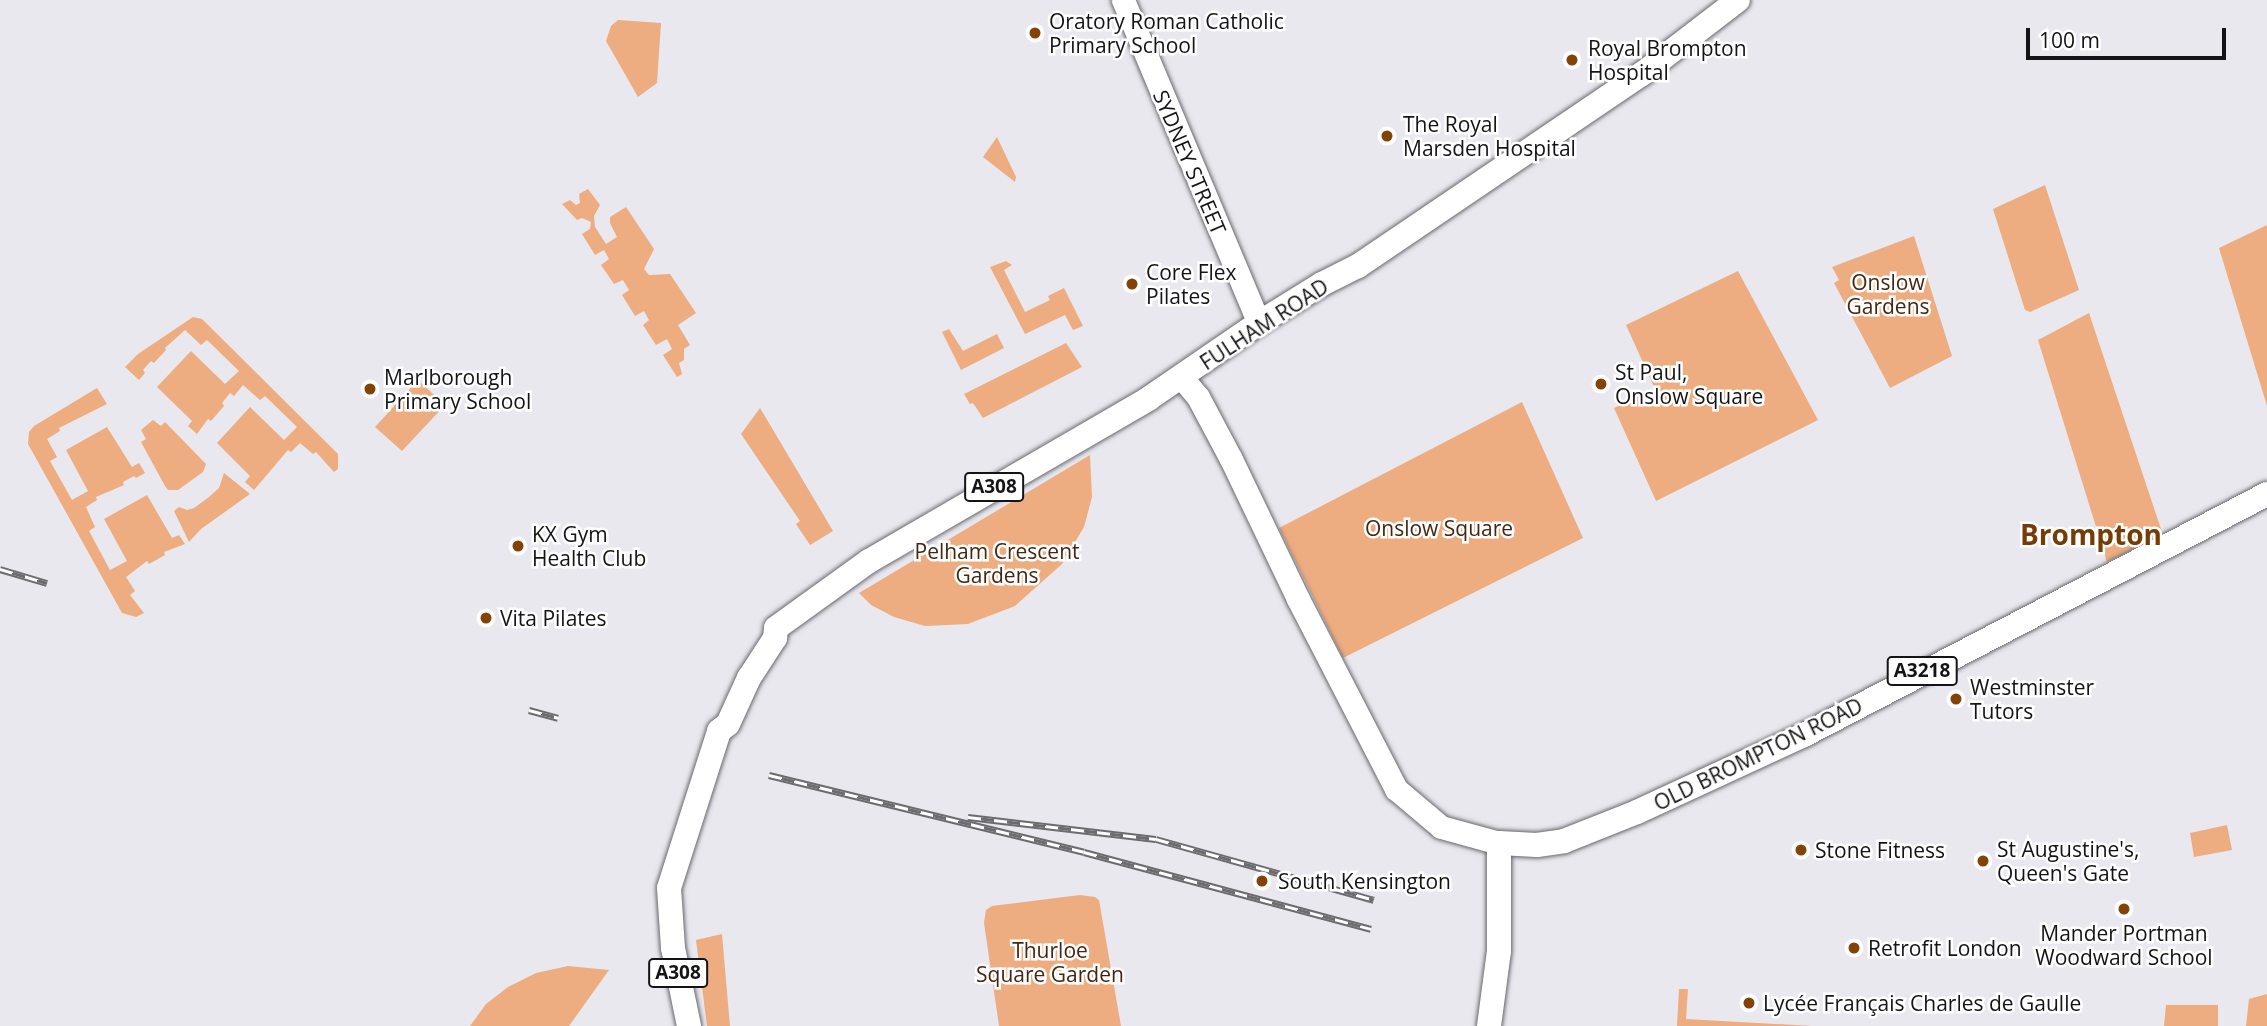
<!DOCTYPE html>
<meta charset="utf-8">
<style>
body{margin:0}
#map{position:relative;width:2267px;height:1026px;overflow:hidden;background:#e8e8ee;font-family:"Open Sans",sans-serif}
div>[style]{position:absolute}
.green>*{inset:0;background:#edad80}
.roads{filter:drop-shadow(0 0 2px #68686d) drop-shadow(0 0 2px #68686d)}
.secondary>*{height:23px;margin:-11.5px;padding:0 11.5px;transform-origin:11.5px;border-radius:11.5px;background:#fff}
.primary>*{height:24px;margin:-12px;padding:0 12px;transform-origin:12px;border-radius:12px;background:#fff}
.rail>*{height:7px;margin-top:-3.5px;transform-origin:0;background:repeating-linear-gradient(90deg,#fff 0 13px,#6c6c70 0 26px);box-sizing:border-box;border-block:2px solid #6c6c70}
.dots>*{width:19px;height:19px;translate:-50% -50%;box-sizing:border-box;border:4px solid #fff;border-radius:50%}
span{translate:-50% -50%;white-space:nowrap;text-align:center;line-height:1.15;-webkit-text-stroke:5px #fff;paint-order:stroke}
.shield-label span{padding:2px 5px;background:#fff;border:2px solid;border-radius:5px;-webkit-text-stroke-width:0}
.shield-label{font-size:19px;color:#141416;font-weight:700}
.poi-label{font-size:21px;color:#141416}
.left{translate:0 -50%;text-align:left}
.street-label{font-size:21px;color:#141416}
.park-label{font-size:21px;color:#432712}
.district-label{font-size:28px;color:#753c06;font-weight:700}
.scale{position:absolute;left:2026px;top:28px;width:200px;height:32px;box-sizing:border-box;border:4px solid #141416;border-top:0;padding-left:9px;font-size:21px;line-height:24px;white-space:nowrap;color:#141416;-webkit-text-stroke:5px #fff;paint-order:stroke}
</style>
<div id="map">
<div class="green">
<i style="clip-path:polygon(618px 20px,661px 23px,657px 83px,638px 97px,606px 41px,611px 26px)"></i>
<i style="clip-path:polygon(997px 137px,1016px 177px,1015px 182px,983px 157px)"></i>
<i style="clip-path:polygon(2045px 185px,2079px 290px,2030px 312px,2025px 310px,1993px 209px)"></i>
<i style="clip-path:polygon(588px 189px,600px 205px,594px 216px,595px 227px,606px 244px,617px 237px,610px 223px,610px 217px,626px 207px,654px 249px,644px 269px,649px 275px,670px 274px,696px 313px,678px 325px,690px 345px,684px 349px,684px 360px,679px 363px,682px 374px,677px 377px,663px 355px,672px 349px,667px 339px,656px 345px,643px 325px,649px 320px,644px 311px,635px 316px,622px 295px,629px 290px,623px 280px,614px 284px,601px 265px,609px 259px,604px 250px,595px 255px,582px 234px,590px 229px,591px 222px,582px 218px,577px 220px,562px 204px,570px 200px,576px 205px,580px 203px,579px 194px)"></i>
<i style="clip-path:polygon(2267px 225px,2267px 406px,2219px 248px)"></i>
<i style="clip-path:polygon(1914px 236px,1952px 356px,1890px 388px,1834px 283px,1839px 280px,1832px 267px)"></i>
<i style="clip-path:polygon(1006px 261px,1012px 265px,1004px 270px,1025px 312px,1050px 300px,1048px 296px,1064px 288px,1083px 326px,1073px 330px,1065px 315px,1025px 334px,990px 267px)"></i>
<i style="clip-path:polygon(1738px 271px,1818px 420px,1656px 501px,1614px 408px,1655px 389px,1626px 325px)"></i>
<i style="clip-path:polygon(2089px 313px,2163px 535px,2107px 562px,2038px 340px)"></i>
<i style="clip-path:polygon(193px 317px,202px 319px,338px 454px,338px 469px,334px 472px,316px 452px,313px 454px,300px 443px,291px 452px,288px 450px,254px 490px,245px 482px,250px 476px,217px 443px,250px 407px,284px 440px,297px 427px,265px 396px,260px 400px,243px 385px,234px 396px,230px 393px,222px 403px,224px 406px,211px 421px,208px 419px,197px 434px,188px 426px,192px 421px,157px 387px,191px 351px,225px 384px,239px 371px,207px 340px,201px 345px,185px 330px,165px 348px,166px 350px,154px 363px,151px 361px,143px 370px,145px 373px,139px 380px,125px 367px,138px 354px)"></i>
<i style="clip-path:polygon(949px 329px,963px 351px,997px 334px,1004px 348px,961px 370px,942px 332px)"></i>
<i style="clip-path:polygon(1066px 343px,1082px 367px,983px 418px,973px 403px,970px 404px,964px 394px)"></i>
<i style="clip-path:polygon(418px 380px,445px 405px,402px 451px,375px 427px)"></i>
<i style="clip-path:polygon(97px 388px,107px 404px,59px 428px,60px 431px,47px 439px,57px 457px,50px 461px,72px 500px,88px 491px,66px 450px,107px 427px,132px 467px,139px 463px,145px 473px,136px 478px,134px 476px,123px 482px,124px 485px,96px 497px,97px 500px,86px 507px,95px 527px,89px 531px,110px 570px,127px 561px,104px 519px,147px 495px,172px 538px,179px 535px,185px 544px,164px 552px,165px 555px,149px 564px,147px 561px,126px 577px,135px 591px,130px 595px,144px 613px,136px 617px,122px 613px,28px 444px,29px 432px,34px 426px)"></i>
<i style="clip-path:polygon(1522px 402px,1583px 538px,1343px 658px,1279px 528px)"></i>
<i style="clip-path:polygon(760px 408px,833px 531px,810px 545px,796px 524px,800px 521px,741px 434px)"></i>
<i style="clip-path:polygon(153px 420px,161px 426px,165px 422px,206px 464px,203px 472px,178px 490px,168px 490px,165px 486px,141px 442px,146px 439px,141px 430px)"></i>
<i style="clip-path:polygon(1090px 455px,1092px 497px,1084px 527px,1062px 564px,1015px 606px,968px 624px,925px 626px,894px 617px,871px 605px,859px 593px)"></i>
<i style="clip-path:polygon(224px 473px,250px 494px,201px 529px,189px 542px,174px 511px,179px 507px,187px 510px,194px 508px,209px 497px,219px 488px)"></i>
<i style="clip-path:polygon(2227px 825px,2232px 850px,2194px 857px,2190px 833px)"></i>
<i style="clip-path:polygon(1080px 895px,1095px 897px,1099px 900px,1121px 1026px,999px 1026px,984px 923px,986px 910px,992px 906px)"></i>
<i style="clip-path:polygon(722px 934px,730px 1026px,707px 1026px,696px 940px)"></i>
<i style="clip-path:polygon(568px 966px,609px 970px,569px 1026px,470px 1026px,486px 1004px,508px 987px,536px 973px)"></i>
<i style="clip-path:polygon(1679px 989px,1688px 989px,1686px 1019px,1813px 1026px,1677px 1026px)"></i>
<i style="clip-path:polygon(2267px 994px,2267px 1026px,2246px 1026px,2249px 999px)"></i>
<i style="clip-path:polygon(2166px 1005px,2218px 1005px,2218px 1026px,2164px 1026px)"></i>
</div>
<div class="roads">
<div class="secondary">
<i style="left:1123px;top:0;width:350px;rotate:67.2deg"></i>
<i style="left:1182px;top:378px;width:25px;rotate:50deg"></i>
<i style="left:1198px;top:397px;width:70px;rotate:62deg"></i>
<i style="left:1231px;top:459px;width:155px;rotate:64.4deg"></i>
<i style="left:1298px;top:599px;width:214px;rotate:62.7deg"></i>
<i style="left:1396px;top:789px;width:59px;rotate:40.2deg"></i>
<i style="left:1441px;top:827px;width:60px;rotate:15.4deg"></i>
</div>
<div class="primary">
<i style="left:689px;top:1026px;width:80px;rotate:-101.6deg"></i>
<i style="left:673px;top:948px;width:60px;rotate:-93.8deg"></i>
<i style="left:669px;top:888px;width:165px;rotate:-72.3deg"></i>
<i style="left:719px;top:731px;width:11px;rotate:-38deg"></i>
<i style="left:728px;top:724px;width:51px;rotate:-65.5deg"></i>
<i style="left:749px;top:678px;width:48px;rotate:-57deg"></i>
<i style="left:775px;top:638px;width:10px;rotate:-84deg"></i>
<i style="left:776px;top:628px;width:115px;rotate:-35.8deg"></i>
<i style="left:869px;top:561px;width:323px;rotate:-30.1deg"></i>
<i style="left:1148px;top:399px;width:135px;rotate:-34.4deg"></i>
<i style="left:1259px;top:323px;width:74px;rotate:-31.8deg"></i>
<i style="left:1322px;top:284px;width:40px;rotate:-26.6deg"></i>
<i style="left:1358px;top:266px;width:343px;rotate:-34.1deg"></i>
<i style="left:1642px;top:74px;width:121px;rotate:-37.6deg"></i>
<i style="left:1489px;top:1026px;width:76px;rotate:-82.4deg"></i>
<i style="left:1499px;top:951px;width:108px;rotate:-90deg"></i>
<i style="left:1499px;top:843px;width:38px;rotate:3deg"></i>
<i style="left:1537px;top:845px;width:27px;rotate:-8deg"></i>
<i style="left:1564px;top:841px;width:79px;rotate:-21.7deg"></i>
<i style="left:1637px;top:812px;width:186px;rotate:-24.8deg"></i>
<i style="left:1806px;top:734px;width:520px;rotate:-27.5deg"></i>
</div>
</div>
<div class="rail">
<i style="left:0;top:569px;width:49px;rotate:16.6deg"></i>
<i style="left:529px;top:710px;width:30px;rotate:15deg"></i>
<i style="left:769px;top:775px;width:324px;rotate:13.7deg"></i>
<i style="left:1084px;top:852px;width:297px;rotate:15deg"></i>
<i style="left:968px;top:817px;width:189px;rotate:6.7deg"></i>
<i style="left:1156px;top:839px;width:226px;rotate:15.6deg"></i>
</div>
<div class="dots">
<i style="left:1035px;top:33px;background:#834307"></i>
<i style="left:1572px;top:60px;background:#834307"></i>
<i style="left:1387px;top:136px;background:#834307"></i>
<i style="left:1132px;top:284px;background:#834307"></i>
<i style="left:1601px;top:384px;background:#834307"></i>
<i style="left:370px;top:389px;background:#834307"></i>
<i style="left:518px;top:546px;background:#834307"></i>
<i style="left:486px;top:618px;background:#834307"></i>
<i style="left:1956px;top:699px;background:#834307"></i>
<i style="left:1801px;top:850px;background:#834307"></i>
<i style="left:1983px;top:861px;background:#834307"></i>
<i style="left:1262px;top:881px;background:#834307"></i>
<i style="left:2124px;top:909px;background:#834307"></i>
<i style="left:1854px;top:948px;background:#834307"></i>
<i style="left:1749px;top:1003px;background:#834307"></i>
</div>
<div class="shield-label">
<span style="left:994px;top:487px">A308</span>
<span style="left:1922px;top:671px">A3218</span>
<span style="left:678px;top:973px">A308</span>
</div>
<div class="poi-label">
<span class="left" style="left:1049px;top:33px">Oratory Roman Catholic<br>Primary School</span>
<span class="left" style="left:1588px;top:60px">Royal Brompton<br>Hospital</span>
<span class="left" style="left:1403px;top:136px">The Royal<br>Marsden Hospital</span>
<span class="left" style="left:1146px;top:284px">Core Flex<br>Pilates</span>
<span class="left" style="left:1615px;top:384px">St Paul,<br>Onslow Square</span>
<span class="left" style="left:384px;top:389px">Marlborough<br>Primary School</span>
<span class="left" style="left:532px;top:546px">KX Gym<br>Health Club</span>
<span class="left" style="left:500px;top:618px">Vita Pilates</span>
<span class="left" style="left:1970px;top:699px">Westminster<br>Tutors</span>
<span class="left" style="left:1997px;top:861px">St Augustine's,<br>Queen's Gate</span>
<span class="left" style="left:1815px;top:850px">Stone Fitness</span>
<span class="left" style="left:1278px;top:881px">South Kensington</span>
<span style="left:2124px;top:945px">Mander Portman<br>Woodward School</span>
<span class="left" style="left:1868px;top:948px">Retrofit London</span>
<span class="left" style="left:1763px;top:1003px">Lycée Français Charles de Gaulle</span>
</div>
<div class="street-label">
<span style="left:1190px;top:162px;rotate:67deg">SYDNEY STREET</span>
<span style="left:1264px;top:324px;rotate:-33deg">FULHAM ROAD</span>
<span style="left:1758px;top:754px;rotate:-26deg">OLD BROMPTON ROAD</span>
</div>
<div class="park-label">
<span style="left:1888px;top:294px">Onslow<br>Gardens</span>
<span style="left:1439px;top:528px">Onslow Square</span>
<span style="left:997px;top:563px">Pelham Crescent<br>Gardens</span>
<span style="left:1050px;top:962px">Thurloe<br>Square Garden</span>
</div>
<div class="district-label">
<span style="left:2091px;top:534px">Brompton</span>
</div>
<div class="scale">100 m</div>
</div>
